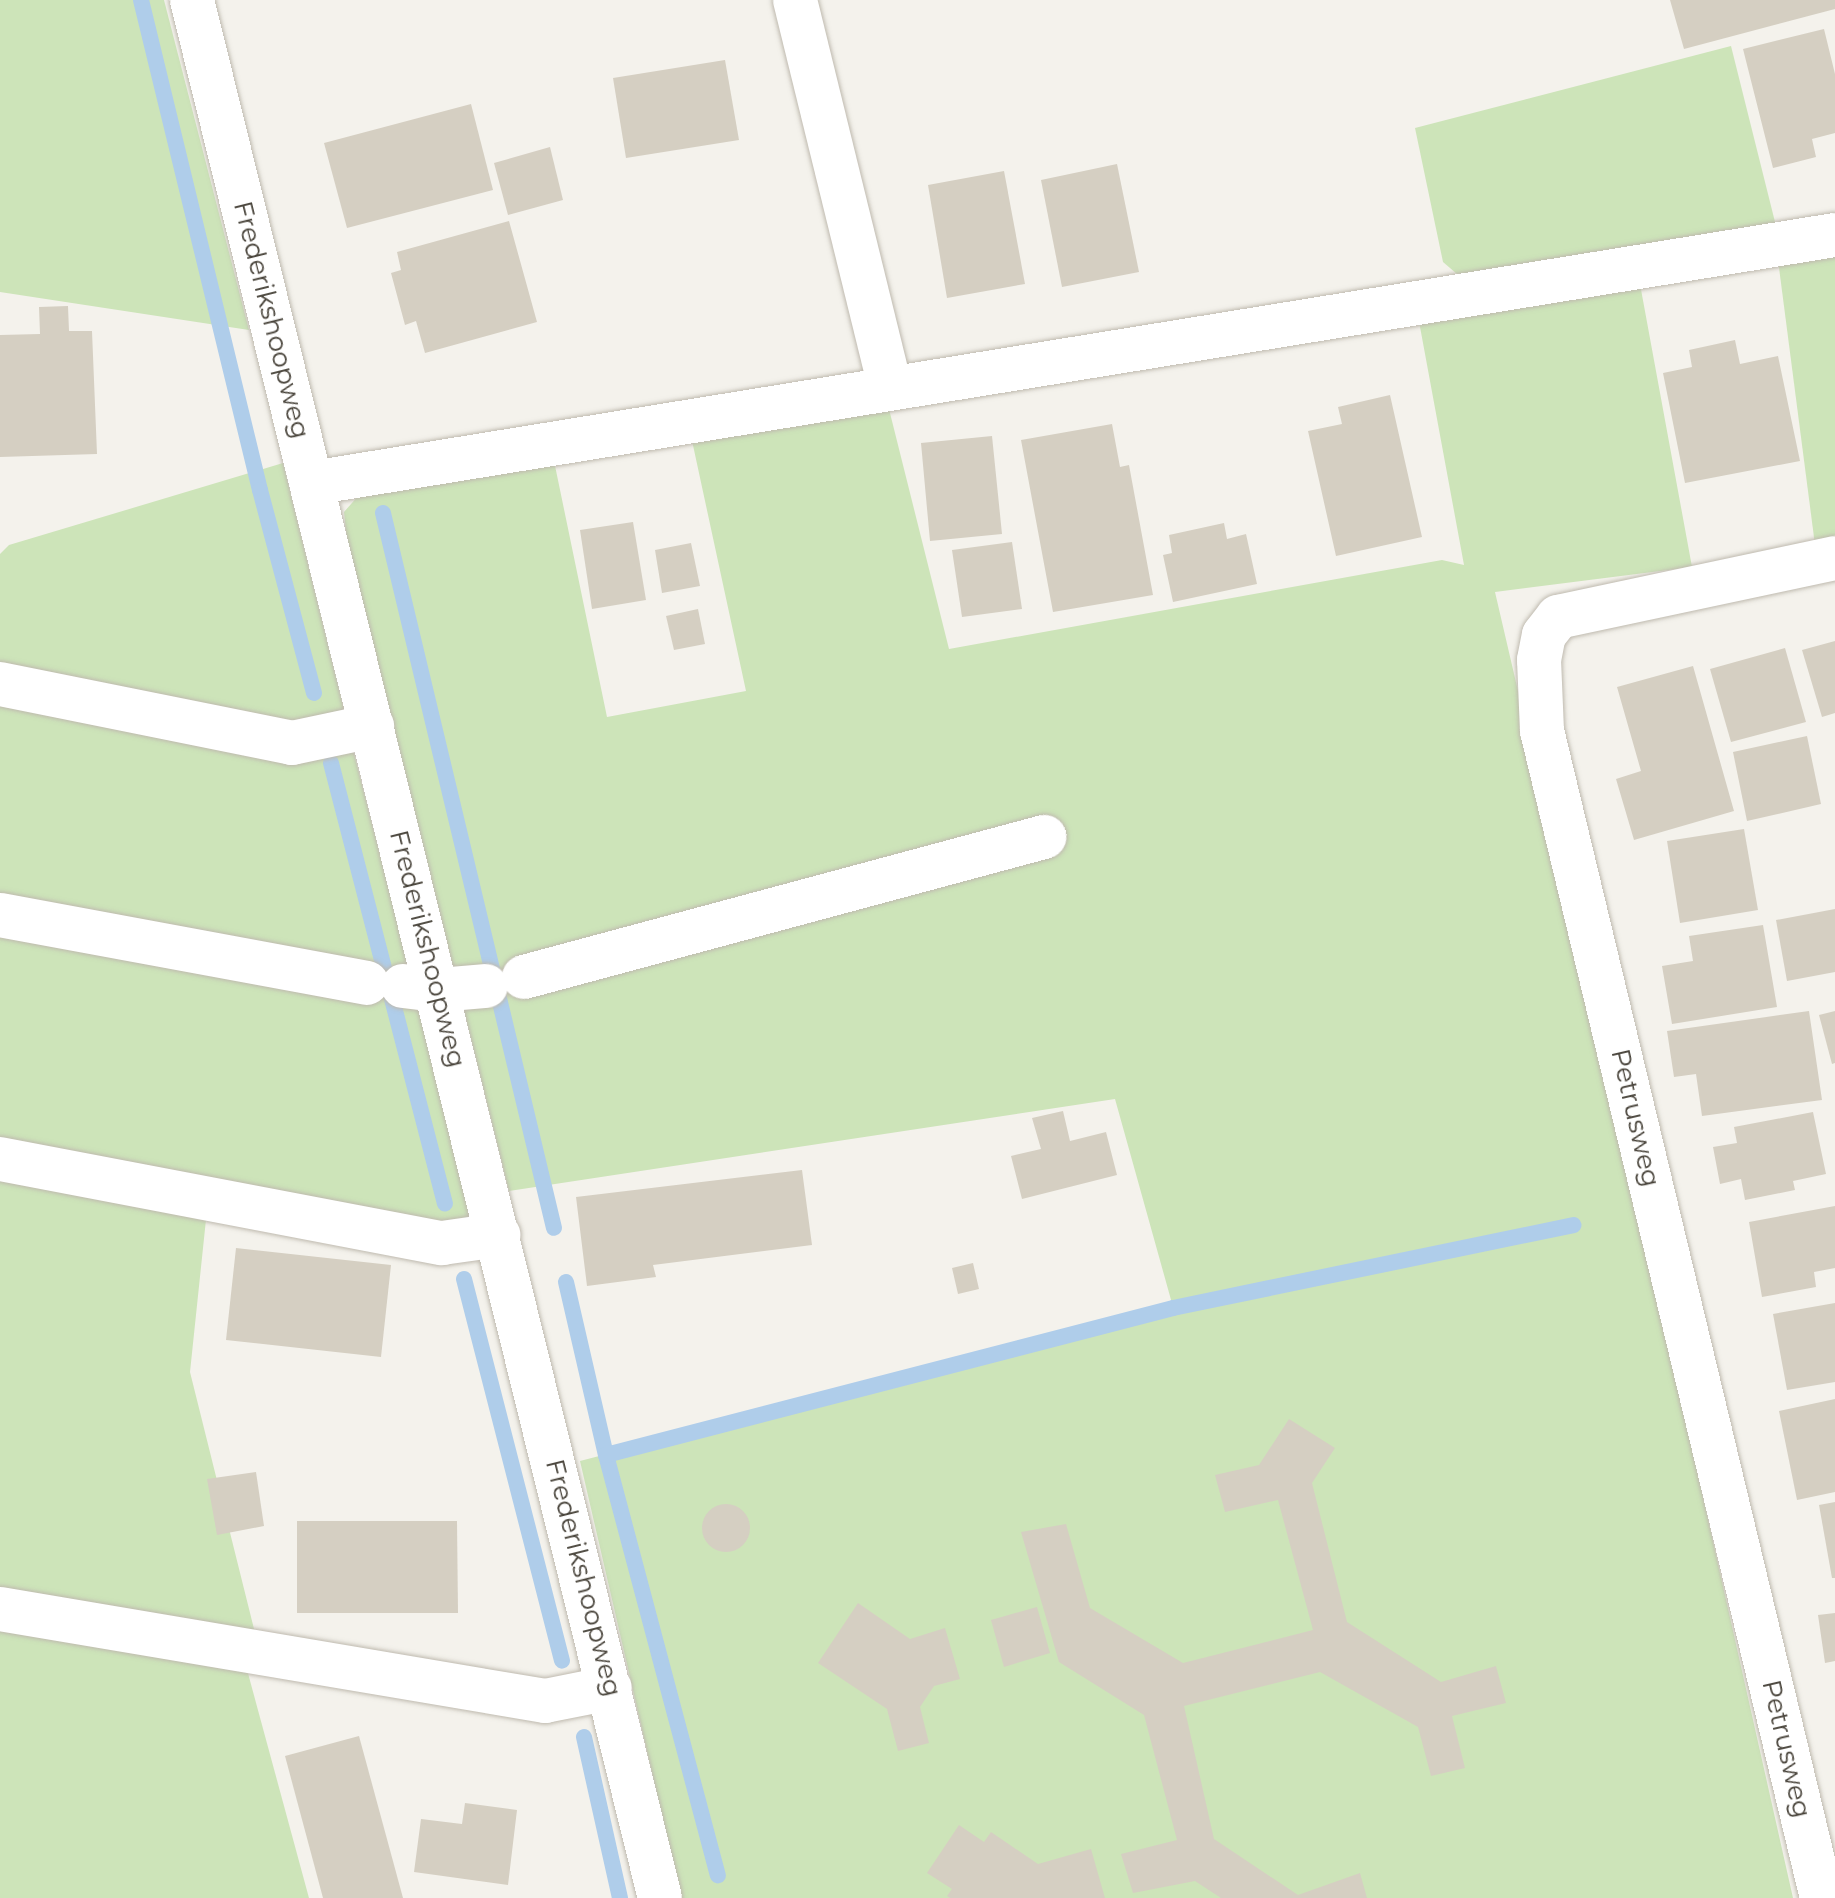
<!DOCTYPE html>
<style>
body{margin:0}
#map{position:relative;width:1835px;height:1898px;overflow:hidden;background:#f4f2ec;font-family:Montserrat,sans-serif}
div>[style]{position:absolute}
.green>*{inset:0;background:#cde4b9}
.stream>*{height:16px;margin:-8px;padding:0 8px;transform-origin:8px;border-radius:8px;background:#afcdea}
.building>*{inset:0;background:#d5cfc2}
.round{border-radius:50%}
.roads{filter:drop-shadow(0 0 2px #bfbaaf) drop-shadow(0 0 2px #bfbaaf)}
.minor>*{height:44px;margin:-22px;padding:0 22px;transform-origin:22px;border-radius:22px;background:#fff}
span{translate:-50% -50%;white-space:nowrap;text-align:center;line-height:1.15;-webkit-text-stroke:7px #fff;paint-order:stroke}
.street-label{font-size:26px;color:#48433a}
</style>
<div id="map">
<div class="green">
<i style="clip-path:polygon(0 0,164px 0,249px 330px,0 292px)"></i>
<i style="clip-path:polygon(1731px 46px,1778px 234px,1457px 274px,1443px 262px,1415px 128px)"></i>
<i style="clip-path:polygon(1835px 249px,1835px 541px,1815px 545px,1778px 260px)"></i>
<i style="clip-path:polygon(1640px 284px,1692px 567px,1495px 592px,1639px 1212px,1793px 1898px,681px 1898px,580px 1461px,1173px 1307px,1115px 1099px,509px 1191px,347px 542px,344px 512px,359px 495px,553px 456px,607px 717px,746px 691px,691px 436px,887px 401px,949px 649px,1442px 560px,1464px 565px,1418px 316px)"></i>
<i style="clip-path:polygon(283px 463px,347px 722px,293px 733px,0 676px,0 554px,9px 545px)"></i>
<i style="clip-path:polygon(0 696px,352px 746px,473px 1217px,464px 1232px,0 1148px)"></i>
<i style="clip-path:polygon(0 1170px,207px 1210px,190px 1372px,258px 1645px,0 1594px)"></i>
<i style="clip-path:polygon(0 1625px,246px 1666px,309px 1898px,0 1898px)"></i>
</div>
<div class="stream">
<i style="left:141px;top:0;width:504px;rotate:76.35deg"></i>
<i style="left:260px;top:490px;width:210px;rotate:75.1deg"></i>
<i style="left:383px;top:513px;width:735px;rotate:76.55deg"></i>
<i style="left:331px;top:763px;width:455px;rotate:75.5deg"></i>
<i style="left:464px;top:1279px;width:394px;rotate:75.6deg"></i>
<i style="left:566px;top:1282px;width:178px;rotate:77deg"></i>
<i style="left:606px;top:1455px;width:435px;rotate:75.1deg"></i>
<i style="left:606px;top:1455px;width:586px;rotate:-14.53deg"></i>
<i style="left:1173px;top:1308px;width:409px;rotate:-11.7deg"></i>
<i style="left:584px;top:1737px;width:165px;rotate:77.4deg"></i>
</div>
<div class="building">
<i style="clip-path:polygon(1670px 0,1835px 0,1835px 9px,1684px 49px)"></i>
<i style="clip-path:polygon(1824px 29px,1835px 74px,1835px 133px,1812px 139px,1816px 157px,1773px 168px,1743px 49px)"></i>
<i style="clip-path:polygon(725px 60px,739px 140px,626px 158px,613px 78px)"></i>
<i style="clip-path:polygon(471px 104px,493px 190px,347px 228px,324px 143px)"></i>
<i style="clip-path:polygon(550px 147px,563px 200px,508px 215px,494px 163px)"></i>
<i style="clip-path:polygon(1117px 164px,1139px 272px,1062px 287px,1041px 180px)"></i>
<i style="clip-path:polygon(1004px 171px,1025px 284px,947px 298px,928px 185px)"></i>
<i style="clip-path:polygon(509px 221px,537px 322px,425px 353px,416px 321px,405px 325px,391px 273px,401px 270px,397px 252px)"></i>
<i style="clip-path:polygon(68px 306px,69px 331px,92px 331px,97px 454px,0 457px,0 335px,40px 334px,39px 307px)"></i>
<i style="clip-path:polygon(1735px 340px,1740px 364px,1778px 356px,1800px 461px,1685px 483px,1663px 373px,1692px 367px,1689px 350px)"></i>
<i style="clip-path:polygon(1390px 395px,1422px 537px,1336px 556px,1308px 431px,1342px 424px,1338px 407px)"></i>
<i style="clip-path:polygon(1112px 424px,1120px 467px,1129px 465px,1153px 595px,1053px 612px,1021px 440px)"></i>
<i style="clip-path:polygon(992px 436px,1002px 534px,930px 541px,921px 443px)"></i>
<i style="clip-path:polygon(633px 522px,646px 600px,592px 609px,580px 530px)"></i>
<i style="clip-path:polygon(1224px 523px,1227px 539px,1246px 534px,1257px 584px,1173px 602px,1163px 555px,1172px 553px,1169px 535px)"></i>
<i style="clip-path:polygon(1012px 542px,1022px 609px,962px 617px,952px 550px)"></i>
<i style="clip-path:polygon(691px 543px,700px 586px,662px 593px,655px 550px)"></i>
<i style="clip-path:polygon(698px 609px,705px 644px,674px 650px,666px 616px)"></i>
<i style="clip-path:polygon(1835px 641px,1835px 713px,1822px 717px,1802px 650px)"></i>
<i style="clip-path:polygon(1785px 648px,1806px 722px,1731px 742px,1710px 669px)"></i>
<i style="clip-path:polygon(1693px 666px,1734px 811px,1634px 840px,1616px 779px,1641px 771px,1617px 687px)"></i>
<i style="clip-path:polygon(1807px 736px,1821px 804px,1747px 821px,1733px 752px)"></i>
<i style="clip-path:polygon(1744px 829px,1758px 910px,1680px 923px,1667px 841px)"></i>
<i style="clip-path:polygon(1835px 909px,1835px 972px,1787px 981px,1776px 920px)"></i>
<i style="clip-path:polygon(1763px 925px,1777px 1007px,1672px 1024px,1662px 966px,1693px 961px,1689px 936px)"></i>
<i style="clip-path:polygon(1809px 1011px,1822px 1100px,1702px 1116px,1696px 1074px,1674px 1077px,1667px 1031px)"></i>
<i style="clip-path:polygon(1835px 1011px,1835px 1063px,1832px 1064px,1819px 1015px)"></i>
<i style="clip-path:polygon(1063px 1111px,1070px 1141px,1106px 1132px,1117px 1175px,1022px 1199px,1011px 1156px,1041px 1149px,1032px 1118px)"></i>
<i style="clip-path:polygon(1813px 1112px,1826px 1174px,1793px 1181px,1795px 1190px,1745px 1200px,1741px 1179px,1720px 1184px,1713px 1147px,1737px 1143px,1734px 1127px)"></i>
<i style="clip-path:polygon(802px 1170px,812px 1245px,653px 1265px,656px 1277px,587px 1286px,576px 1197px)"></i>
<i style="clip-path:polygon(1835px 1206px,1835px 1268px,1814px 1272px,1816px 1287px,1762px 1297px,1749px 1222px)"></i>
<i style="clip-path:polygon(236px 1248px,391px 1265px,381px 1357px,226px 1340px)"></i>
<i style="clip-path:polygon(973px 1263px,979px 1289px,958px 1294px,952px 1268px)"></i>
<i style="clip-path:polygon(1835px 1303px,1835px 1382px,1787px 1390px,1773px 1314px)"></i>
<i style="clip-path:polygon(1835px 1399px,1835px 1492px,1797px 1500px,1779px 1411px)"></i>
<i style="clip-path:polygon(1289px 1419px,1335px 1448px,1312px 1483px,1347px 1622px,1441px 1682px,1496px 1666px,1506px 1703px,1452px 1716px,1465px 1768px,1431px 1776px,1418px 1727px,1320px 1672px,1184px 1706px,1214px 1839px,1298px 1895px,1360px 1873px,1367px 1898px,1221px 1898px,1195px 1881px,1133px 1893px,1121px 1854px,1177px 1840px,1144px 1715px,1059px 1662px,1021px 1532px,1066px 1524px,1090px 1608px,1183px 1663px,1313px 1630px,1278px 1500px,1225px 1512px,1215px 1475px,1259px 1465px)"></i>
<i style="clip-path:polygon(256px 1472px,264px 1526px,217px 1535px,207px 1479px)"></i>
<i style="clip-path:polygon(1835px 1502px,1835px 1578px,1832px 1578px,1819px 1505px)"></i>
<i class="round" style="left:702px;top:1504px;width:48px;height:48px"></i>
<i style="clip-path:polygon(297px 1521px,457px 1521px,458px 1613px,297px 1613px)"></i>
<i style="clip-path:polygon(858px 1603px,910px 1639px,945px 1628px,960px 1679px,934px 1686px,920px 1707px,929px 1743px,898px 1751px,887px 1709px,818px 1663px)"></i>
<i style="clip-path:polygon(1037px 1607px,1050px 1653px,1004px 1667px,991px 1620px)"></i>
<i style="clip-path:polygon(1835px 1613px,1835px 1661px,1825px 1663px,1818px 1615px)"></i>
<i style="clip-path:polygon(359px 1736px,403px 1898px,323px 1898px,285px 1756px)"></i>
<i style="clip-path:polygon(465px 1803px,517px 1810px,508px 1885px,414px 1872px,421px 1819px,462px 1824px)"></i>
<i style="clip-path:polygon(959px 1825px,984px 1842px,991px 1832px,1038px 1864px,1091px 1849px,1105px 1898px,950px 1898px,947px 1896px,952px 1889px,927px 1873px)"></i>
</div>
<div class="roads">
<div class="minor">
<i style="left:192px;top:0;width:1955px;rotate:76.15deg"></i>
<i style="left:795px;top:0;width:399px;rotate:76.2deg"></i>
<i style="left:312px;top:483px;width:1543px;rotate:-9.25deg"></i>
<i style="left:0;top:684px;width:298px;rotate:11.4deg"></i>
<i style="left:292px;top:743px;width:82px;rotate:-12deg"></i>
<i style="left:0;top:915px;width:373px;rotate:10.5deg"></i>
<i style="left:524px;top:977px;width:539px;rotate:-15.07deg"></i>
<i style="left:403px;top:986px;width:35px;rotate:7deg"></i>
<i style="left:438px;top:990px;width:48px;rotate:-4.8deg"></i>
<i style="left:0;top:1159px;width:450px;rotate:10.8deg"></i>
<i style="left:442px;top:1243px;width:57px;rotate:-8.1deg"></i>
<i style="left:0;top:1609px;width:553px;rotate:9.58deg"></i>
<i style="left:545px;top:1701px;width:66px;rotate:-11.3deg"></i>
<i style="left:1822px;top:1898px;width:1200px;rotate:-103.49deg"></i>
<i style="left:1542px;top:731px;width:71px;rotate:-92.4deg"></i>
<i style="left:1539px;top:660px;width:25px;rotate:-79deg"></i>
<i style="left:1544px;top:635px;width:23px;rotate:-52deg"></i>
<i style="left:1558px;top:617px;width:283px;rotate:-12deg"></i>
</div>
</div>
<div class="street-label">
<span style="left:271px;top:320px;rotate:76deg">Frederikshoopweg</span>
<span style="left:427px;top:949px;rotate:76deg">Frederikshoopweg</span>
<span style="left:1635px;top:1118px;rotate:77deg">Petrusweg</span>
<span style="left:583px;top:1578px;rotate:76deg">Frederikshoopweg</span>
<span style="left:1786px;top:1749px;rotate:77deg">Petrusweg</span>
</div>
</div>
